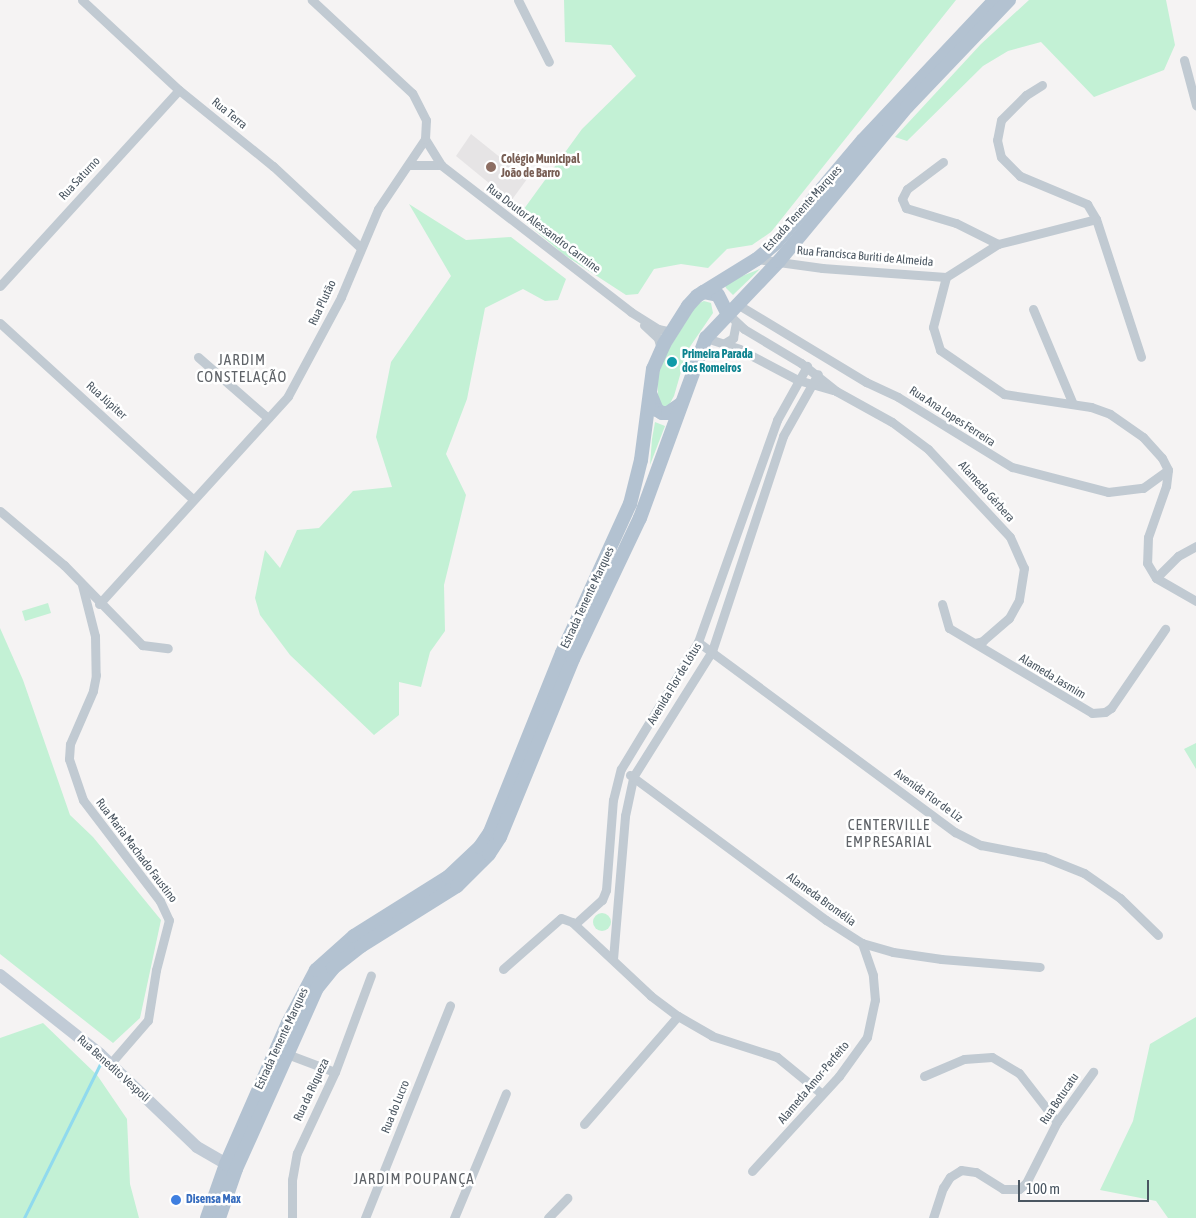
<!DOCTYPE html>
<meta charset="utf-8">
<style>
body{margin:0}
#map{position:relative;width:1196px;height:1218px;overflow:hidden;background:#f5f3f3;font-family:"Asap Condensed",sans-serif}
div>[style]{position:absolute}
.education>*{inset:0;background:#e6e4e5}
.green>*{inset:0;background:#c3f1d5}
.round{border-radius:50%}
.stream>*{height:2.5px;margin:-1.25px;padding:0 1.25px;transform-origin:1.25px;border-radius:1.25px;background:#90daee}
.street>*{height:9px;margin:-4.5px;padding:0 4.5px;transform-origin:4.5px;border-radius:4.5px;background:#c1cad2}
.secondary>*{height:12px;margin:-6px;padding:0 6px;transform-origin:6px;border-radius:6px;background:#c1cbd6}
.primary>*{height:14px;margin:-7px;padding:0 7px;transform-origin:7px;border-radius:7px;background:#b3c2d1}
.dots>*{width:14px;height:14px;translate:-50% -50%;box-sizing:border-box;border:2px solid #fff;border-radius:50%}
span{translate:-50% -50%;white-space:nowrap;text-align:center;line-height:1.15;-webkit-text-stroke:5px #fff;paint-order:stroke}
.street-label{font-size:12px;color:#4a5661}
.education-label{font-size:12px;color:#785e54;font-weight:700}
.left{translate:0 -50%;text-align:left}
.culture-label{font-size:12px;color:#0d838f;font-weight:700}
.shop-label{font-size:12px;color:#366cbe;font-weight:700}
.quarter-label{font-size:15px;color:#5f6368;letter-spacing:1px}
.scale{position:absolute;left:1018px;top:1180px;width:131px;height:22px;box-sizing:border-box;border:2px solid #4a5661;border-top:0;padding-left:6px;font-size:15px;line-height:18px;white-space:nowrap;color:#4a5661;-webkit-text-stroke:4px #fff;paint-order:stroke}
</style>
<div id="map">
<div class="education">
<i style="clip-path:polygon(471px 134px,527px 179px,511px 201px,456px 156px)"></i>
</div>
<div class="green">
<i style="clip-path:polygon(564px 0,956px 0,771px 232px,752px 245px,727px 249px,708px 268px,681px 264px,654px 269px,638px 294px,626px 295px,563px 254px,522px 219px,521px 213px,582px 129px,636px 76px,611px 45px,565px 42px)"></i>
<i style="clip-path:polygon(1029px 0,1166px 0,1175px 45px,1164px 70px,1094px 97px,1041px 42px,1008px 51px,983px 66px,907px 141px,895px 137px,981px 44px)"></i>
<i style="clip-path:polygon(409px 204px,466px 240px,511px 237px,566px 279px,558px 300px,545px 301px,523px 289px,485px 308px,467px 399px,446px 454px,466px 495px,444px 585px,445px 631px,430px 652px,421px 687px,399px 682px,399px 715px,374px 735px,290px 655px,260px 615px,255px 598px,265px 550px,280px 568px,297px 530px,319px 528px,353px 491px,392px 487px,376px 437px,391px 362px,451px 276px)"></i>
<i style="clip-path:polygon(760px 269px,733px 295px,726px 288px,724px 283px)"></i>
<i style="clip-path:polygon(704px 301px,711px 303px,713px 313px,687px 351px,674px 396px,668px 407px,659px 407px,657px 379px,665px 355px,697px 304px)"></i>
<i style="clip-path:polygon(655px 422px,665px 426px,650px 465px,652px 439px)"></i>
<i style="clip-path:polygon(48px 603px,51px 613px,25px 621px,22px 611px)"></i>
<i style="clip-path:polygon(0 628px,23px 680px,70px 815px,93px 837px,161px 920px,140px 1018px,113px 1043px,0 954px)"></i>
<i style="clip-path:polygon(1196px 743px,1196px 769px,1184px 749px)"></i>
<i class="round" style="left:593px;top:913px;width:18px;height:18px"></i>
<i style="clip-path:polygon(1196px 1017px,1196px 1218px,1168px 1218px,1156px 1201px,1100px 1190px,1133px 1121px,1150px 1044px)"></i>
<i style="clip-path:polygon(43px 1023px,97px 1075px,127px 1119px,130px 1184px,139px 1218px,0 1218px,0 1038px)"></i>
</div>
<div class="stream">
<i style="left:24px;top:1218px;width:172px;rotate:-63.7deg"></i>
</div>
<div class="street">
<i style="left:82px;top:0;width:132px;rotate:42.9deg"></i>
<i style="left:179px;top:90px;width:121px;rotate:39deg"></i>
<i style="left:273px;top:166px;width:119px;rotate:43deg"></i>
<i style="left:518px;top:0;width:69px;rotate:63.4deg"></i>
<i style="left:1184px;top:60px;width:47px;rotate:75.1deg"></i>
<i style="left:1042px;top:85px;width:19px;rotate:148deg"></i>
<i style="left:1026px;top:95px;width:35px;rotate:135deg"></i>
<i style="left:1001px;top:120px;width:20px;rotate:101deg"></i>
<i style="left:997px;top:140px;width:17px;rotate:77deg"></i>
<i style="left:1001px;top:157px;width:27px;rotate:45deg"></i>
<i style="left:1020px;top:176px;width:73px;rotate:22.7deg"></i>
<i style="left:1087px;top:204px;width:17px;rotate:59deg"></i>
<i style="left:1096px;top:219px;width:145px;rotate:71.9deg"></i>
<i style="left:425px;top:139px;width:31px;rotate:58deg"></i>
<i style="left:943px;top:162px;width:45px;rotate:143.1deg"></i>
<i style="left:907px;top:189px;width:11px;rotate:117deg"></i>
<i style="left:902px;top:199px;width:10px;rotate:66deg"></i>
<i style="left:906px;top:208px;width:52px;rotate:16.7deg"></i>
<i style="left:956px;top:223px;width:47px;rotate:26.6deg"></i>
<i style="left:409px;top:165px;width:32px"></i>
<i style="left:441px;top:165px;width:240px;rotate:37.7deg"></i>
<i style="left:631px;top:312px;width:32px;rotate:32deg"></i>
<i style="left:658px;top:329px;width:14px;rotate:12deg"></i>
<i style="left:757px;top:259px;width:66px;rotate:7.9deg"></i>
<i style="left:822px;top:268px;width:124px;rotate:4.2deg"></i>
<i style="left:946px;top:277px;width:52px;rotate:104.6deg"></i>
<i style="left:933px;top:327px;width:24px;rotate:73deg"></i>
<i style="left:940px;top:350px;width:78px;rotate:34.5deg"></i>
<i style="left:1004px;top:394px;width:88px;rotate:8.5deg"></i>
<i style="left:1091px;top:407px;width:20px;rotate:20deg"></i>
<i style="left:1110px;top:414px;width:40px;rotate:34.9deg"></i>
<i style="left:1143px;top:437px;width:28px;rotate:48deg"></i>
<i style="left:1162px;top:458px;width:13px;rotate:63deg"></i>
<i style="left:1168px;top:470px;width:16px;rotate:97deg"></i>
<i style="left:1166px;top:486px;width:54px;rotate:109.4deg"></i>
<i style="left:1148px;top:537px;width:26px;rotate:92deg"></i>
<i style="left:1147px;top:563px;width:17px;rotate:59deg"></i>
<i style="left:1156px;top:578px;width:46px;rotate:29.9deg"></i>
<i style="left:946px;top:277px;width:62px;rotate:-32.4deg"></i>
<i style="left:998px;top:244px;width:101px;rotate:-14.3deg"></i>
<i style="left:0;top:286px;width:265px;rotate:-47.6deg"></i>
<i style="left:737px;top:304px;width:151px;rotate:31.2deg"></i>
<i style="left:866px;top:382px;width:35px;rotate:25deg"></i>
<i style="left:898px;top:397px;width:134px;rotate:31.6deg"></i>
<i style="left:1012px;top:467px;width:99px;rotate:14.6deg"></i>
<i style="left:1108px;top:492px;width:35px;rotate:-7deg"></i>
<i style="left:1143px;top:488px;width:31px;rotate:-36deg"></i>
<i style="left:1033px;top:309px;width:103px;rotate:67.2deg"></i>
<i style="left:727px;top:313px;width:23px;rotate:43deg"></i>
<i style="left:744px;top:329px;width:66px;rotate:30.8deg"></i>
<i style="left:801px;top:363px;width:45px;rotate:38.7deg"></i>
<i style="left:836px;top:391px;width:64px;rotate:29deg"></i>
<i style="left:892px;top:422px;width:45px;rotate:36.9deg"></i>
<i style="left:928px;top:449px;width:120px;rotate:47deg"></i>
<i style="left:1010px;top:537px;width:34px;rotate:66deg"></i>
<i style="left:1024px;top:568px;width:32px;rotate:99deg"></i>
<i style="left:1019px;top:600px;width:21px;rotate:119deg"></i>
<i style="left:1009px;top:618px;width:35px;rotate:139deg"></i>
<i style="left:983px;top:641px;width:8px;rotate:166deg"></i>
<i style="left:0;top:323px;width:261px;rotate:42.4deg"></i>
<i style="left:644px;top:325px;width:19px;rotate:43deg"></i>
<i style="left:658px;top:338px;width:11px;rotate:75deg"></i>
<i style="left:706px;top:338px;width:35px;rotate:18deg"></i>
<i style="left:739px;top:349px;width:67px;rotate:27.7deg"></i>
<i style="left:798px;top:380px;width:36px;rotate:16deg"></i>
<i style="left:723px;top:344px;width:12px;rotate:-31deg"></i>
<i style="left:733px;top:338px;width:15px;rotate:-79deg"></i>
<i style="left:198px;top:357px;width:93px;rotate:41.1deg"></i>
<i style="left:0;top:511px;width:84px;rotate:40.2deg"></i>
<i style="left:64px;top:565px;width:112px;rotate:45.7deg"></i>
<i style="left:142px;top:645px;width:26px;rotate:7deg"></i>
<i style="left:1156px;top:578px;width:31px;rotate:-45deg"></i>
<i style="left:1178px;top:556px;width:21px;rotate:-29deg"></i>
<i style="left:82px;top:585px;width:53px;rotate:75.7deg"></i>
<i style="left:95px;top:636px;width:39px;rotate:89deg"></i>
<i style="left:96px;top:675px;width:16px;rotate:101deg"></i>
<i style="left:93px;top:691px;width:58px;rotate:113.5deg"></i>
<i style="left:70px;top:744px;width:15px;rotate:94deg"></i>
<i style="left:69px;top:759px;width:43px;rotate:71.1deg"></i>
<i style="left:83px;top:800px;width:127px;rotate:52.7deg"></i>
<i style="left:160px;top:901px;width:21px;rotate:65deg"></i>
<i style="left:169px;top:920px;width:52px;rotate:104.6deg"></i>
<i style="left:156px;top:970px;width:51px;rotate:99.1deg"></i>
<i style="left:148px;top:1020px;width:58px;rotate:130.8deg"></i>
<i style="left:99px;top:604px;width:281px;rotate:-47.7deg"></i>
<i style="left:288px;top:396px;width:112px;rotate:-61.8deg"></i>
<i style="left:341px;top:297px;width:95px;rotate:-67.2deg"></i>
<i style="left:378px;top:209px;width:84px;rotate:-56.1deg"></i>
<i style="left:425px;top:139px;width:19px;rotate:-87deg"></i>
<i style="left:426px;top:120px;width:30px;rotate:-117deg"></i>
<i style="left:412px;top:93px;width:137px;rotate:-137.1deg"></i>
<i style="left:942px;top:604px;width:25px;rotate:74deg"></i>
<i style="left:949px;top:628px;width:166px;rotate:30.7deg"></i>
<i style="left:1092px;top:713px;width:13px;rotate:-4deg"></i>
<i style="left:1105px;top:712px;width:7px;rotate:-34deg"></i>
<i style="left:1111px;top:708px;width:96px;rotate:-55.6deg"></i>
<i style="left:698px;top:642px;width:320px;rotate:36.5deg"></i>
<i style="left:955px;top:832px;width:29px;rotate:27deg"></i>
<i style="left:981px;top:845px;width:64px;rotate:10.8deg"></i>
<i style="left:1044px;top:857px;width:43px;rotate:21.8deg"></i>
<i style="left:1084px;top:873px;width:44px;rotate:34.8deg"></i>
<i style="left:1120px;top:898px;width:53px;rotate:44.2deg"></i>
<i style="left:630px;top:775px;width:244px;rotate:36.5deg"></i>
<i style="left:826px;top:920px;width:43px;rotate:32.6deg"></i>
<i style="left:862px;top:943px;width:32px;rotate:16deg"></i>
<i style="left:893px;top:952px;width:49px;rotate:8.3deg"></i>
<i style="left:941px;top:959px;width:99px;rotate:4.6deg"></i>
<i style="left:575px;top:924px;width:36px;rotate:-42deg"></i>
<i style="left:602px;top:900px;width:11px;rotate:-68deg"></i>
<i style="left:606px;top:890px;width:90px;rotate:-85.6deg"></i>
<i style="left:613px;top:800px;width:32px;rotate:-76deg"></i>
<i style="left:621px;top:769px;width:149px;rotate:-58.8deg"></i>
<i style="left:698px;top:642px;width:236px;rotate:-70.4deg"></i>
<i style="left:777px;top:420px;width:62px;rotate:-60.9deg"></i>
<i style="left:613px;top:959px;width:144px;rotate:-85.2deg"></i>
<i style="left:625px;top:816px;width:40px;rotate:-78deg"></i>
<i style="left:633px;top:777px;width:149px;rotate:-57.9deg"></i>
<i style="left:712px;top:651px;width:226px;rotate:-71.7deg"></i>
<i style="left:783px;top:436px;width:71px;rotate:-60.6deg"></i>
<i style="left:503px;top:969px;width:77px;rotate:-41.3deg"></i>
<i style="left:561px;top:918px;width:12px;rotate:20deg"></i>
<i style="left:572px;top:922px;width:108px;rotate:43.1deg"></i>
<i style="left:651px;top:996px;width:34px;rotate:37deg"></i>
<i style="left:678px;top:1016px;width:39px;rotate:30deg"></i>
<i style="left:712px;top:1036px;width:68px;rotate:17.9deg"></i>
<i style="left:777px;top:1057px;width:58px;rotate:39.4deg"></i>
<i style="left:287px;top:1054px;width:51px;rotate:20.6deg"></i>
<i style="left:924px;top:1076px;width:43px;rotate:-23deg"></i>
<i style="left:964px;top:1059px;width:28px;rotate:-4deg"></i>
<i style="left:992px;top:1057px;width:31px;rotate:31deg"></i>
<i style="left:1019px;top:1073px;width:62px;rotate:52.2deg"></i>
<i style="left:584px;top:1124px;width:143px;rotate:-49deg"></i>
<i style="left:752px;top:1171px;width:129px;rotate:-47.5deg"></i>
<i style="left:839px;top:1076px;width:48px;rotate:-54.3deg"></i>
<i style="left:867px;top:1037px;width:38px;rotate:-78deg"></i>
<i style="left:875px;top:1000px;width:25px;rotate:-95deg"></i>
<i style="left:873px;top:975px;width:34px;rotate:-109deg"></i>
<i style="left:292px;top:1218px;width:38px;rotate:-90deg"></i>
<i style="left:292px;top:1180px;width:27px;rotate:-80deg"></i>
<i style="left:297px;top:1153px;width:89px;rotate:-64.9deg"></i>
<i style="left:335px;top:1072px;width:103px;rotate:-69.6deg"></i>
<i style="left:365px;top:1218px;width:229px;rotate:-68.2deg"></i>
<i style="left:454px;top:1218px;width:135px;rotate:-67.4deg"></i>
<i style="left:548px;top:1218px;width:28px;rotate:-46deg"></i>
<i style="left:933px;top:1218px;width:32px;rotate:-72deg"></i>
<i style="left:943px;top:1188px;width:13px;rotate:-58deg"></i>
<i style="left:950px;top:1177px;width:13px;rotate:-32deg"></i>
<i style="left:961px;top:1170px;width:15px;rotate:8deg"></i>
<i style="left:976px;top:1172px;width:32px;rotate:32deg"></i>
<i style="left:1003px;top:1189px;width:16px"></i>
<i style="left:1019px;top:1189px;width:9px;rotate:-41deg"></i>
<i style="left:1026px;top:1183px;width:68px;rotate:-63.1deg"></i>
<i style="left:1057px;top:1122px;width:62px;rotate:-54.2deg"></i>
</div>
<div class="secondary">
<i style="left:0;top:975px;width:127px;rotate:38.3deg"></i>
<i style="left:100px;top:1054px;width:134px;rotate:43.8deg"></i>
<i style="left:197px;top:1147px;width:34px;rotate:30deg"></i>
</div>
<div class="primary">
<i style="left:703px;top:292px;width:15px;rotate:11deg"></i>
<i style="left:718px;top:295px;width:20px;rotate:63deg"></i>
<i style="left:650px;top:393px;width:18px;rotate:68deg"></i>
<i style="left:657px;top:410px;width:6px;rotate:31deg"></i>
<i style="left:662px;top:413px;width:6px"></i>
<i style="left:668px;top:413px;width:16px;rotate:-35deg"></i>
<i style="left:207px;top:1218px;width:57px;rotate:-70.6deg"></i>
<i style="left:226px;top:1164px;width:154px;rotate:-66.3deg"></i>
<i style="left:288px;top:1023px;width:60px;rotate:-62.2deg"></i>
<i style="left:316px;top:970px;width:51px;rotate:-41.8deg"></i>
<i style="left:354px;top:936px;width:111px;rotate:-32.1deg"></i>
<i style="left:448px;top:877px;width:44px;rotate:-43.2deg"></i>
<i style="left:480px;top:847px;width:18px;rotate:-56deg"></i>
<i style="left:490px;top:832px;width:193px;rotate:-68.1deg"></i>
<i style="left:562px;top:653px;width:164px;rotate:-65.5deg"></i>
<i style="left:630px;top:504px;width:45px;rotate:-76deg"></i>
<i style="left:641px;top:460px;width:92px;rotate:-82.5deg"></i>
<i style="left:653px;top:369px;width:27px;rotate:-66deg"></i>
<i style="left:664px;top:344px;width:45px;rotate:-57.7deg"></i>
<i style="left:688px;top:306px;width:13px;rotate:-48deg"></i>
<i style="left:697px;top:296px;width:70px;rotate:-31.7deg"></i>
<i style="left:757px;top:259px;width:25px;rotate:-40deg"></i>
<i style="left:776px;top:243px;width:135px;rotate:-49.8deg"></i>
<i style="left:863px;top:140px;width:192px;rotate:-46.7deg"></i>
<i style="left:219px;top:1218px;width:52px;rotate:-70.9deg"></i>
<i style="left:236px;top:1169px;width:198px;rotate:-65.9deg"></i>
<i style="left:317px;top:988px;width:26px;rotate:-51deg"></i>
<i style="left:333px;top:968px;width:36px;rotate:-38deg"></i>
<i style="left:361px;top:946px;width:113px;rotate:-32deg"></i>
<i style="left:457px;top:886px;width:45px;rotate:-45deg"></i>
<i style="left:489px;top:854px;width:20px;rotate:-57deg"></i>
<i style="left:500px;top:837px;width:192px;rotate:-67.7deg"></i>
<i style="left:573px;top:659px;width:156px;rotate:-64.6deg"></i>
<i style="left:640px;top:518px;width:192px;rotate:-69.9deg"></i>
<i style="left:706px;top:338px;width:106px;rotate:-46.5deg"></i>
<i style="left:779px;top:261px;width:200px;rotate:-50.3deg"></i>
<i style="left:907px;top:107px;width:148px;rotate:-46.4deg"></i>
</div>
<div class="dots">
<i style="left:491px;top:167px;background:#8d6e63"></i>
<i style="left:672px;top:362px;background:#0f9aa8"></i>
<i style="left:176px;top:1200px;background:#3f7fe0"></i>
</div>
<div class="street-label">
<span style="left:229px;top:114px;rotate:39deg">Rua Terra</span>
<span style="left:80px;top:179px;rotate:-47deg">Rua Saturno</span>
<span style="left:803px;top:209px;rotate:-48deg">Estrada Tenente Marques</span>
<span style="left:543px;top:229px;rotate:37deg">Rua Doutor Alessandro Carmine</span>
<span style="left:865px;top:257px;rotate:5deg">Rua Francisca Buriti de Almeida</span>
<span style="left:323px;top:303px;rotate:-65deg">Rua Plutão</span>
<span style="left:106px;top:401px;rotate:42deg">Rua Júpiter</span>
<span style="left:952px;top:417px;rotate:33deg">Rua Ana Lopes Ferreira</span>
<span style="left:986px;top:492px;rotate:48deg">Alameda Gérbera</span>
<span style="left:588px;top:598px;rotate:-65deg">Estrada Tenente Marques</span>
<span style="left:1052px;top:677px;rotate:31deg">Alameda Jasmim</span>
<span style="left:675px;top:684px;rotate:-59deg">Avenida Flor de Lótus</span>
<span style="left:928px;top:796px;rotate:36deg">Avenida Flor de Liz</span>
<span style="left:136px;top:851px;rotate:53deg">Rua Maria Machado Faustino</span>
<span style="left:821px;top:900px;rotate:36deg">Alameda Bromélia</span>
<span style="left:282px;top:1039px;rotate:-65deg">Estrada Tenente Marques</span>
<span style="left:113px;top:1069px;rotate:42deg">Rua Benedito Vespoli</span>
<span style="left:814px;top:1083px;rotate:-50deg">Alameda Amor-Perfeito</span>
<span style="left:312px;top:1090px;rotate:-65deg">Rua da Riqueza</span>
<span style="left:1060px;top:1099px;rotate:-56deg">Rua Botucatu</span>
<span style="left:396px;top:1107px;rotate:-68deg">Rua do Lucro</span>
</div>
<div class="education-label">
<span class="left" style="left:501px;top:167px">Colégio Municipal<br>João de Barro</span>
</div>
<div class="culture-label">
<span class="left" style="left:682px;top:362px">Primeira Parada<br>dos Romeiros</span>
</div>
<div class="shop-label">
<span class="left" style="left:186px;top:1200px">Disensa Max</span>
</div>
<div class="quarter-label">
<span style="left:242px;top:368px">JARDIM<br>CONSTELAÇÃO</span>
<span style="left:889px;top:833px">CENTERVILLE<br>EMPRESARIAL</span>
<span style="left:414px;top:1179px">JARDIM POUPANÇA</span>
</div>
<div class="scale">100 m</div>
</div>
